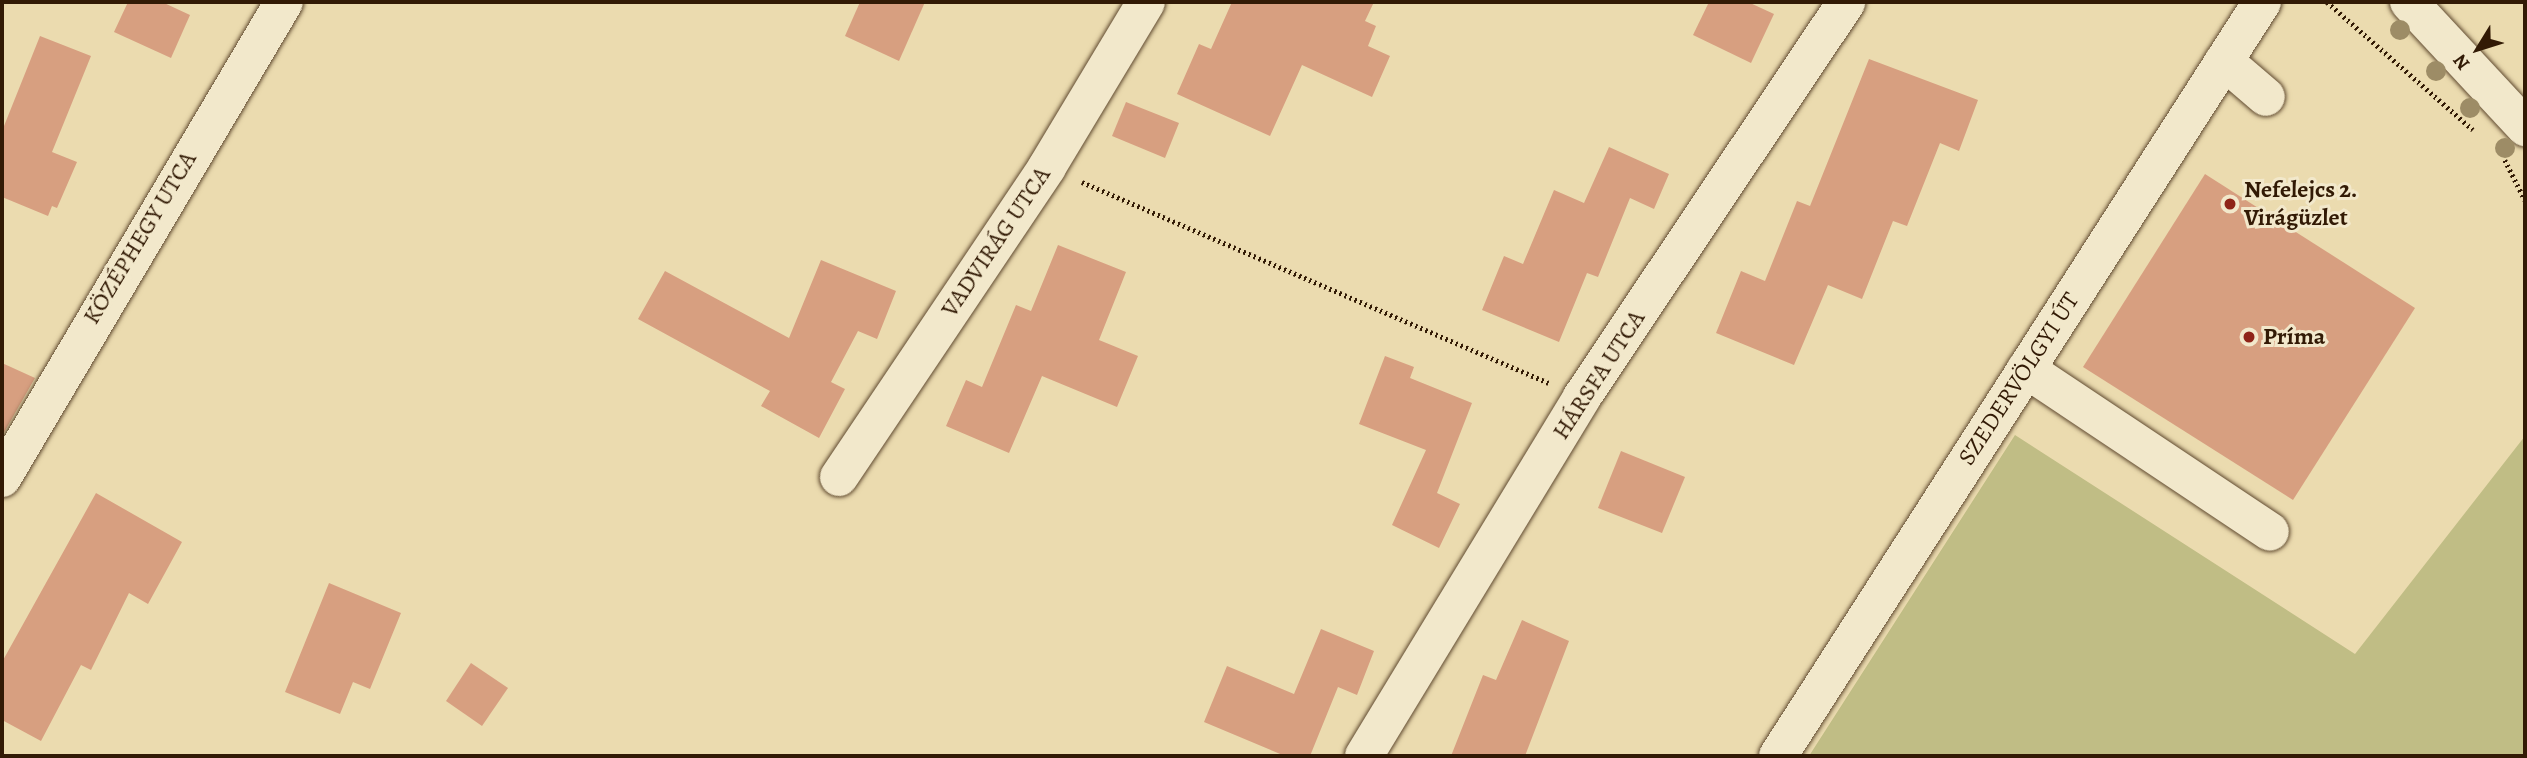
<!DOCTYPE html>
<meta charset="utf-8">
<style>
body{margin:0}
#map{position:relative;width:2527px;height:758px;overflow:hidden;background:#ebdbaf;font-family:Alegreya,serif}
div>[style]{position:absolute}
.green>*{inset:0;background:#c0bd85}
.building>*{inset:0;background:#d79f80}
.path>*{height:4.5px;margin-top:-2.25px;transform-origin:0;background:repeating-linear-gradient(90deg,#321a05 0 2px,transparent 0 5.5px)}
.roads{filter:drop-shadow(0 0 2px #604a30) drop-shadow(0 0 2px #604a30)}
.minor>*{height:38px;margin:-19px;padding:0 19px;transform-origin:19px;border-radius:19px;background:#f2e8cb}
.trees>*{width:20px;height:20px;margin:-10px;border-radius:50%;background:#9d8c66}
.dots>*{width:19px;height:19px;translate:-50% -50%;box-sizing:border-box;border:4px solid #f2e8cb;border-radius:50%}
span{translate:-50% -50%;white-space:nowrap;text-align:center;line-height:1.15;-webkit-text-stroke:6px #f2e8cb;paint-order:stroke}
.poi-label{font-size:24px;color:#321a05;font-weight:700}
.left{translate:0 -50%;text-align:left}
.street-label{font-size:24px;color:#321a05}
.frame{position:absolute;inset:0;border:4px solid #321a05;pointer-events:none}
.north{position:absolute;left:2443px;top:14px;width:70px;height:70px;-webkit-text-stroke:5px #f2e8cb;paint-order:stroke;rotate:232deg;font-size:19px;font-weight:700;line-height:28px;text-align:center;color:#321a05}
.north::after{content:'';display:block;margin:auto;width:24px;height:32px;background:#321a05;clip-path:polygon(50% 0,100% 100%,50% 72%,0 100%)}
</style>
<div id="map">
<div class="green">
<i style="clip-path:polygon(2015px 435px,2355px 654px,2525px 436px,2525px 756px,1809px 756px)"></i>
</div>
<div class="building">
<i style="clip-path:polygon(128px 2px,162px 2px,190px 15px,171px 58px,114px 32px)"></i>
<i style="clip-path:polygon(860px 2px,925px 2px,899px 61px,845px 36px)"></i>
<i style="clip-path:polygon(1232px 2px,1374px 2px,1365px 21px,1376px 26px,1368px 46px,1390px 56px,1372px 97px,1302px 65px,1270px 136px,1177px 94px,1199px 44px,1211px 49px)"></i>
<i style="clip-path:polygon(1709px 2px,1748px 2px,1774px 14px,1751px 63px,1693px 35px)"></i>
<i style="clip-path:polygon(40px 36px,91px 56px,52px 152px,77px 162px,57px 208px,52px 206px,48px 216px,2px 197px,2px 131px)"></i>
<i style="clip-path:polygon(1869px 59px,1978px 100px,1959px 151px,1940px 143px,1907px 226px,1893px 221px,1862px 299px,1828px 285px,1794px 365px,1716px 333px,1741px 271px,1765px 281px,1797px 201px,1810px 206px)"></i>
<i style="clip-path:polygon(1126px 102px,1179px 123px,1165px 158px,1112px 136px)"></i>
<i style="clip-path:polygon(1609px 147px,1669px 174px,1654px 209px,1630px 198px,1598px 277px,1587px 273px,1559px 342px,1482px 310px,1504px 256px,1523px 264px,1554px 190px,1584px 203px)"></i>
<i style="clip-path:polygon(2205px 174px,2415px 308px,2293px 500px,2083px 367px)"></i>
<i style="clip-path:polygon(1058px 245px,1126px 272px,1099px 340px,1138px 356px,1117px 407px,1042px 376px,1009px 453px,946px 426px,966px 380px,982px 387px,1016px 305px,1031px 311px)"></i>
<i style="clip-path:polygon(821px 260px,896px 291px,877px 339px,858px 331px,831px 382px,845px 389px,819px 438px,761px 406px,770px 391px,638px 319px,665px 271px,789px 338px)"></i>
<i style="clip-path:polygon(1385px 356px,1414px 367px,1410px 378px,1472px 403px,1437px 493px,1460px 504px,1439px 548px,1392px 525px,1426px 450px,1359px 424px)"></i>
<i style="clip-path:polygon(2px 363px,35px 378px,2px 436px)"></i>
<i style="clip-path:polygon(1621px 451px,1685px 477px,1662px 533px,1598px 508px)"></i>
<i style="clip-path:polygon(96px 493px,182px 542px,148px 604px,129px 593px,91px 670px,81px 665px,41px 741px,2px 720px,2px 662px)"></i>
<i style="clip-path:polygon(329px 583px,401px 613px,370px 689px,353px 682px,340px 714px,285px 692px)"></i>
<i style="clip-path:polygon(1522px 620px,1569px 641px,1525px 756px,1451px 756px,1483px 675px,1496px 680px)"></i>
<i style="clip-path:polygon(1321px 629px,1374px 651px,1357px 695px,1338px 687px,1310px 756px,1285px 756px,1204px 722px,1227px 666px,1294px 694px)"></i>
<i style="clip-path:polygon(471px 663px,508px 688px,482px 726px,446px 701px)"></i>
</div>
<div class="path">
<i style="left:2327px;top:2px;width:194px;rotate:41.2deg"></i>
<i style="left:2505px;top:160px;width:45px;rotate:63.4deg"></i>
<i style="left:1082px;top:182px;width:508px;rotate:23.29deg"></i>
</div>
<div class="roads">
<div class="minor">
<i style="left:2409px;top:2px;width:171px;rotate:47.1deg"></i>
<i style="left:2224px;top:61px;width:55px;rotate:40.6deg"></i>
<i style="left:2026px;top:369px;width:293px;rotate:33.7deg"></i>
<i style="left:839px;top:477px;width:373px;rotate:-56.1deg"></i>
<i style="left:1047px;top:167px;width:192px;rotate:-59deg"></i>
<i style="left:2px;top:478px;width:553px;rotate:-59.36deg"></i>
<i style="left:1364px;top:756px;width:420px;rotate:-58.7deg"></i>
<i style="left:1582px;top:397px;width:475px;rotate:-56.2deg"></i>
<i style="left:1778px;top:756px;width:896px;rotate:-57.3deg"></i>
</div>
</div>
<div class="trees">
<i style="left:2400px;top:30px"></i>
<i style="left:2436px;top:71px"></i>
<i style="left:2470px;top:108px"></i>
<i style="left:2505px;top:148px"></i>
</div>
<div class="dots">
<i style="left:2230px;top:204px;background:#8f2418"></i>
<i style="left:2249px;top:337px;background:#8f2418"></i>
</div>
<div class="poi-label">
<span class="left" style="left:2244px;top:204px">Nefelejcs 2.<br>Virágüzlet</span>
<span class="left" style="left:2263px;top:337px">Príma</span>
</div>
<div class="street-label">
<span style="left:140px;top:238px;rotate:-59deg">KÖZÉPHEGY UTCA</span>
<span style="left:996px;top:242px;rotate:-56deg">VADVIRÁG UTCA</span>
<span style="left:1599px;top:375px;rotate:-57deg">HÁRSFA UTCA</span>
<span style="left:2019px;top:379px;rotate:-57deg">SZEDERVÖLGYI ÚT</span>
</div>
<div class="frame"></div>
<div class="north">N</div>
</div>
